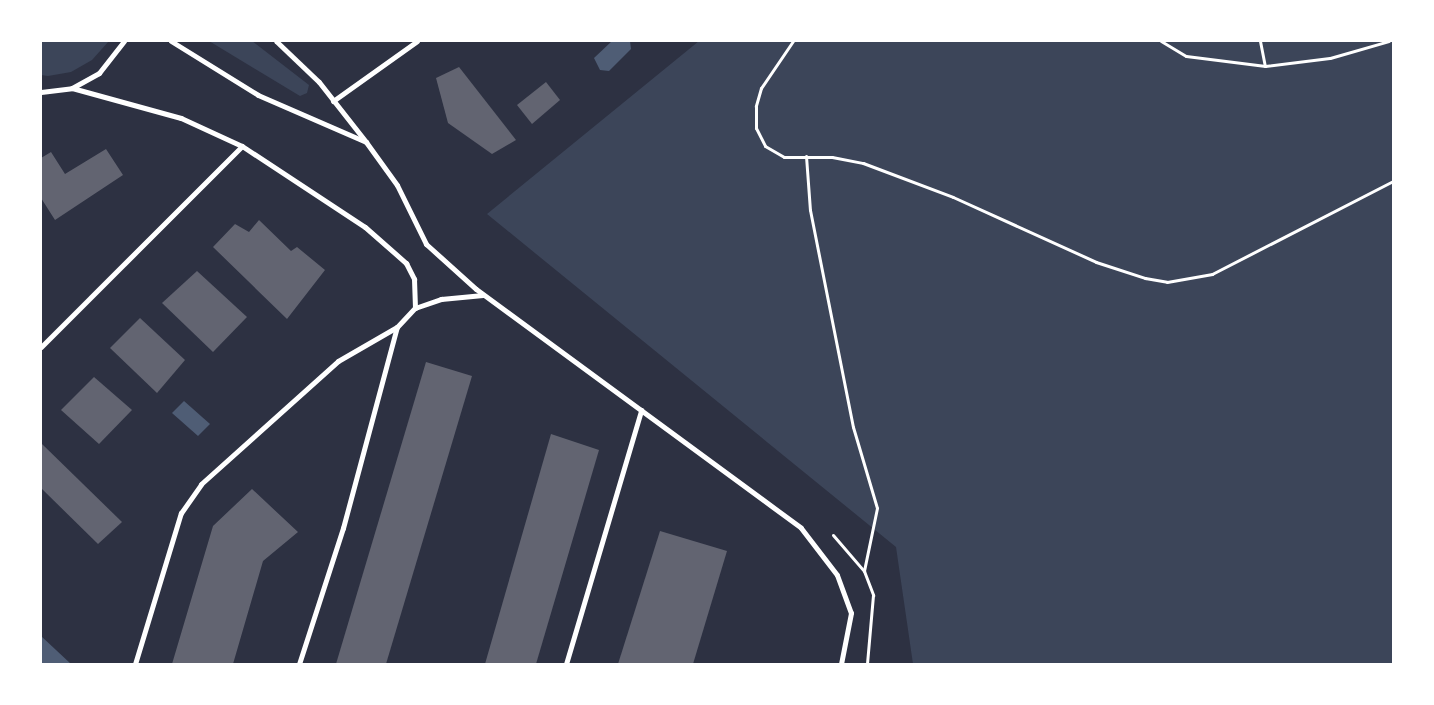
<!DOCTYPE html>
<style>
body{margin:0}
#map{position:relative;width:1434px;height:705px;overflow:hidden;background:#2d3142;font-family:"Sofia Sans Condensed",sans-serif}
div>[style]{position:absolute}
.green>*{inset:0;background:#3c4559}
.water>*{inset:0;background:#4f5d75}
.building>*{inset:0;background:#626471}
.path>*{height:3px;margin:-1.5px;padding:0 1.5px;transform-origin:1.5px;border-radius:1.5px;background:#fff}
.minor>*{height:5px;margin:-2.5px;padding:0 2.5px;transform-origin:2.5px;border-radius:2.5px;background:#fff}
span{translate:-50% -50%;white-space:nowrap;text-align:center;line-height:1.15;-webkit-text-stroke:5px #fff;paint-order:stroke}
.frame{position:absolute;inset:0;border:42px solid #fff;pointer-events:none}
</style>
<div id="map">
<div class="green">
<i style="clip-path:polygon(41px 41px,109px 41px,92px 60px,71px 72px,48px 76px,41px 75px)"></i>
<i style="clip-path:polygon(209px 41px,252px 41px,309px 85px,307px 93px,300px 96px)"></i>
<i style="clip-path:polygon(699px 41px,1393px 41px,1393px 664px,913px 664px,896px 547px,487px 214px)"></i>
</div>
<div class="water">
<i style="clip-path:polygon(612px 41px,630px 41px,631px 49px,609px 71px,600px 70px,594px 58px)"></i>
<i style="clip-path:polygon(184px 401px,210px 424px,198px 436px,172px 413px)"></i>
<i style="clip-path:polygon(41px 636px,71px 664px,41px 664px)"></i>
</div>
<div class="building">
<i style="clip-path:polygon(459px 67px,516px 140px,492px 154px,448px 123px,436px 78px)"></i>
<i style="clip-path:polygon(546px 82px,560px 100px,532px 124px,517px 105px)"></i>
<i style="clip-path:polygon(106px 149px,123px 175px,55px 220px,41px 198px,41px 158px,51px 152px,65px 174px)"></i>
<i style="clip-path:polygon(259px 220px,291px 251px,297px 247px,325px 270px,287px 319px,213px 247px,235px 224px,249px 232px)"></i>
<i style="clip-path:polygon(197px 271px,247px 317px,213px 352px,162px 303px)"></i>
<i style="clip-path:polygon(140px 318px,185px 360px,157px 393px,110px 348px)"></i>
<i style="clip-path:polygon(426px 362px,472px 376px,386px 664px,336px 664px)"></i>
<i style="clip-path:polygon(94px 377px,132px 410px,99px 444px,61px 410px)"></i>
<i style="clip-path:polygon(551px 434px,599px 450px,536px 664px,485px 664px)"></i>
<i style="clip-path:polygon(41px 443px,122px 522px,98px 544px,41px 488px)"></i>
<i style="clip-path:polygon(252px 489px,298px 532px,263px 561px,233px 664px,172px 664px,213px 526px)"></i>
<i style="clip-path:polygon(660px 531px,727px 551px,693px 664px,618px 664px)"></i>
</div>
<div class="path">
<i style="left:793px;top:41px;width:57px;rotate:124.2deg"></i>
<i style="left:761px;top:88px;width:19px;rotate:106deg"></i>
<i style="left:756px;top:106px;width:22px;rotate:90deg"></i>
<i style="left:756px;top:128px;width:20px;rotate:63deg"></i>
<i style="left:765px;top:146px;width:22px;rotate:30deg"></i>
<i style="left:784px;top:157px;width:48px"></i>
<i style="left:832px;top:157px;width:32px;rotate:11deg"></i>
<i style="left:863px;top:163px;width:96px;rotate:20.7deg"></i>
<i style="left:953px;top:197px;width:157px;rotate:24.4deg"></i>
<i style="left:1096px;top:262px;width:52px;rotate:18.1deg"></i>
<i style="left:1145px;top:278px;width:22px;rotate:10deg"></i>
<i style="left:1167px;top:282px;width:46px;rotate:-10.1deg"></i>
<i style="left:1212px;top:274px;width:203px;rotate:-27.2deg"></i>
<i style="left:1161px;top:41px;width:29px;rotate:31deg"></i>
<i style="left:1186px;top:56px;width:80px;rotate:7.2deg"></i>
<i style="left:1265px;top:66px;width:65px;rotate:-7deg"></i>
<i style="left:1330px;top:58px;width:61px;rotate:-16.1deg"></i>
<i style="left:1260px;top:41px;width:25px;rotate:79deg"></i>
<i style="left:806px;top:156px;width:54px;rotate:85.8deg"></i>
<i style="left:810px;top:210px;width:221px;rotate:78.8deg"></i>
<i style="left:853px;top:427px;width:84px;rotate:73.5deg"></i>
<i style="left:877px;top:508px;width:64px;rotate:101.7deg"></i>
<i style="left:833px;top:535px;width:48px;rotate:49.3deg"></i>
<i style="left:864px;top:571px;width:26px;rotate:69deg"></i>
<i style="left:873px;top:595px;width:69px;rotate:95deg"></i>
</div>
<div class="minor">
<i style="left:171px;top:41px;width:102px;rotate:31.8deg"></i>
<i style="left:258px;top:95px;width:118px;rotate:23.5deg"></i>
<i style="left:366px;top:142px;width:53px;rotate:54.2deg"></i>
<i style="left:397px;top:185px;width:66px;rotate:63.8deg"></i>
<i style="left:426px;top:244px;width:67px;rotate:42deg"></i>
<i style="left:476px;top:289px;width:403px;rotate:36.3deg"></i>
<i style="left:801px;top:528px;width:59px;rotate:52.5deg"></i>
<i style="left:837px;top:575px;width:40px;rotate:69.8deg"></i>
<i style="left:851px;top:613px;width:52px;rotate:101.1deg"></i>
<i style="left:276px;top:41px;width:59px;rotate:43.6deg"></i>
<i style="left:319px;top:82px;width:76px;rotate:51.9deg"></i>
<i style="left:72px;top:88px;width:113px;rotate:15.4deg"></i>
<i style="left:181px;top:118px;width:67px;rotate:24.7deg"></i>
<i style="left:242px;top:146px;width:147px;rotate:33.4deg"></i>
<i style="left:365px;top:227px;width:55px;rotate:41.3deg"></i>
<i style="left:406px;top:263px;width:18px;rotate:63deg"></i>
<i style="left:414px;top:279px;width:29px;rotate:88deg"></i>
<i style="left:41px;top:92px;width:31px;rotate:-7deg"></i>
<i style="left:72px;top:88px;width:31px;rotate:-29deg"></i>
<i style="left:99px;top:73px;width:41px;rotate:-52deg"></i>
<i style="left:333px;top:101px;width:103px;rotate:-35.5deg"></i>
<i style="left:41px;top:347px;width:284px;rotate:-45deg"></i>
<i style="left:135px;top:664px;width:158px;rotate:-73.1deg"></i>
<i style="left:181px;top:513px;width:35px;rotate:-55deg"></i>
<i style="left:201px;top:484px;width:184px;rotate:-41.9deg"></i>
<i style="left:338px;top:361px;width:68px;rotate:-30deg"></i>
<i style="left:397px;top:327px;width:26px;rotate:-47deg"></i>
<i style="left:415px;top:308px;width:28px;rotate:-19deg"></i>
<i style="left:441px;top:299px;width:42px;rotate:-5.4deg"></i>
<i style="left:299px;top:664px;width:143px;rotate:-72.1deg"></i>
<i style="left:343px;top:528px;width:208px;rotate:-75deg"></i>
<i style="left:566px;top:664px;width:265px;rotate:-73.5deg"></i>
</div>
<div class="frame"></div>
</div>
